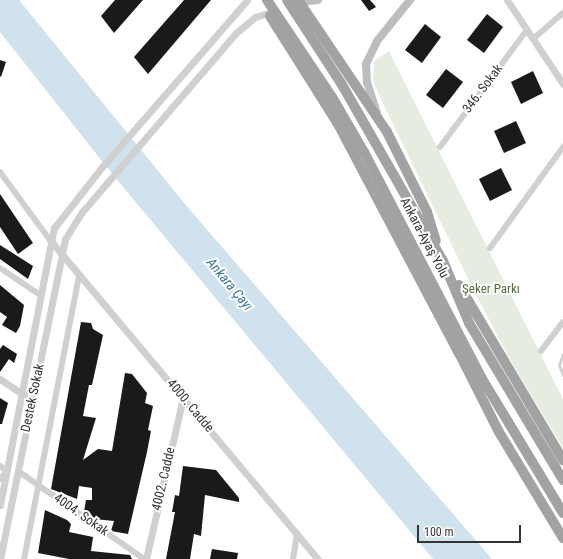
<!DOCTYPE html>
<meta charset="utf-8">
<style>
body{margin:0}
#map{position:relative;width:563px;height:559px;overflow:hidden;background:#fff;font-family:"Roboto Condensed",sans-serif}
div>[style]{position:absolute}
.green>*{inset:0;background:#e6ecdf}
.water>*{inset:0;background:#cfe2ee}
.building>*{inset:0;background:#1a1a1a}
.service>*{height:3px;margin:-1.5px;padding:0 1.5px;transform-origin:1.5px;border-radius:1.5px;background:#d0d0d0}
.minor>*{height:6px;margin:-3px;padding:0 3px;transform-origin:3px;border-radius:3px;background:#d0d0d0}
.tertiary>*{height:7px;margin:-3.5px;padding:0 3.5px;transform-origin:3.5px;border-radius:3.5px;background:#d0d0d0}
.secondary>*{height:8px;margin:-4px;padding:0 4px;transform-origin:4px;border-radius:4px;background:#bdbdbd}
.trunk>*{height:10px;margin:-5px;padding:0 5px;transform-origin:5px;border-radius:5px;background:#a2a2a2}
span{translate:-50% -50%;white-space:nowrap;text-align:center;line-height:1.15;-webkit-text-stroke:4px #fff;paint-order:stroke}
.street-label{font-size:13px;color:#333}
.park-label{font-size:13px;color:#56703f}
.water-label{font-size:14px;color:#3f7597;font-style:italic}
.scale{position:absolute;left:417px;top:525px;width:104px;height:18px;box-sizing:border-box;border:2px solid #333;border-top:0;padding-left:5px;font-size:12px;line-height:14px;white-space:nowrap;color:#333;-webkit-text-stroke:3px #fff;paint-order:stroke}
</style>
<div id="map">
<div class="green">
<i style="clip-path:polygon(389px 51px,563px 399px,563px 448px,512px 363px,476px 295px,379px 95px,373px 81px,374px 61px)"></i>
</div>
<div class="water">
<i style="clip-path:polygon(0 0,19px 0,190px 210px,492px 559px,433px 559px,109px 170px,0 32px)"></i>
</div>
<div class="building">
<i style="clip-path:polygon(115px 0,143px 0,114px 33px,101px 16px)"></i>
<i style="clip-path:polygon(184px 0,211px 0,148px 74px,134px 57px)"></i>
<i style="clip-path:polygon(361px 0,370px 0,376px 7px,369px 11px)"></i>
<i style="clip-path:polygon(487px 14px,503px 27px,484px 53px,467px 40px)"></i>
<i style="clip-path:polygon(425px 24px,441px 37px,422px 63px,405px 50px)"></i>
<i style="clip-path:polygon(0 60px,6px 62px,1px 77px,0 76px)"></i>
<i style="clip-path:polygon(446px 69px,463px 82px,443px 108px,426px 95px)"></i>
<i style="clip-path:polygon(533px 71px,543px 93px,521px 104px,511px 82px)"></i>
<i style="clip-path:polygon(516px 121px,526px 143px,504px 153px,494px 131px)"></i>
<i style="clip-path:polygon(501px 168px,512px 190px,490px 201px,479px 179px)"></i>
<i style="clip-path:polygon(0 194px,33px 243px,18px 254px,0 227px)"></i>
<i style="clip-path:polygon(0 245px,33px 266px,28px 279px,0 259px)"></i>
<i style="clip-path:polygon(0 285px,24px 305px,20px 326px,16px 333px,2px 325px,7px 317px,0 312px)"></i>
<i style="clip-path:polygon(81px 322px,91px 323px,93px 329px,103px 335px,92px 385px,89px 385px,83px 416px,96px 418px,83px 460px,98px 449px,112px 451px,125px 373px,132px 374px,147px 393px,145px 403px,153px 406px,148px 430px,151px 431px,147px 452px,128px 534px,111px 531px,114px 521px,94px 519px,91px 514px,84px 512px,86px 500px,92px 500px,92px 488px,79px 486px,77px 499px,51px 489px)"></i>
<i style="clip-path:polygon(3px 345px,17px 354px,14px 363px,9px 359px,0 372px,0 349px)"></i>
<i style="clip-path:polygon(0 398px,8px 403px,2px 424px,0 424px)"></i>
<i style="clip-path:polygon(183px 466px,216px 470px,239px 498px,239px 502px,205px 495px,201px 536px,194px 534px,190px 559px,166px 559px,175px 512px,172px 512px,175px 495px,179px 496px)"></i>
<i style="clip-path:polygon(45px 510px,67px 520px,71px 524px,69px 532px,93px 537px,91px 551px,130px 555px,132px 559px,69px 559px,38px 553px)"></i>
<i style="clip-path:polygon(212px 549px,238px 553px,237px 559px,210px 559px)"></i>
</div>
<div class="service">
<i style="left:563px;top:354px;width:12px;rotate:110deg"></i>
<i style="left:559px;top:365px;width:11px;rotate:68deg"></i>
</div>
<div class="minor">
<i style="left:533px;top:39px;width:40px;rotate:-41deg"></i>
<i style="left:440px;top:147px;width:146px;rotate:-53.4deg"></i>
<i style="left:0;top:172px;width:84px;rotate:53.7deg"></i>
<i style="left:490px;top:248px;width:125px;rotate:-54.1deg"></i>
<i style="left:0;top:268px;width:48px;rotate:34deg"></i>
<i style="left:541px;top:351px;width:36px;rotate:-53deg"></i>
<i style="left:0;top:466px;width:9px;rotate:36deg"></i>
<i style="left:7px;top:471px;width:11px;rotate:131deg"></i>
<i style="left:18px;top:471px;width:154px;rotate:34.9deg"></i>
<i style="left:24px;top:559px;width:289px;rotate:-79deg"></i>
<i style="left:293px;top:559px;width:26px;rotate:-81deg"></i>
</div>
<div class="tertiary">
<i style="left:507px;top:0;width:101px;rotate:56.3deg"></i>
<i style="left:50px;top:240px;width:417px;rotate:50deg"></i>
<i style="left:0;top:379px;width:27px;rotate:34deg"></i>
<i style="left:22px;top:394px;width:12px;rotate:9deg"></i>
<i style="left:0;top:505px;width:282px;rotate:-79deg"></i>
<i style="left:54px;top:228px;width:78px;rotate:-51.8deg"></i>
<i style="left:102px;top:167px;width:221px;rotate:-49deg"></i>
<i style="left:0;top:559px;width:327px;rotate:-78.5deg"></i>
<i style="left:65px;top:239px;width:32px;rotate:-58deg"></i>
<i style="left:82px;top:212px;width:236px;rotate:-49.3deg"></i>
<i style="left:236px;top:33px;width:25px;rotate:-40deg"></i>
<i style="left:255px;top:17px;width:14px;rotate:-17deg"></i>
<i style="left:146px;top:559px;width:165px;rotate:-77.1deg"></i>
</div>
<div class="secondary">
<i style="left:299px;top:2px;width:19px;rotate:-6deg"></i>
<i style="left:377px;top:113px;width:32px;rotate:-108deg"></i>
<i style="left:367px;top:83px;width:19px;rotate:-93deg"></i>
<i style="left:366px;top:64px;width:25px;rotate:-64deg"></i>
<i style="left:377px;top:41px;width:53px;rotate:-51.2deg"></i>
</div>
<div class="trunk">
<i style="left:267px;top:0;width:117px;rotate:56.2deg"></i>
<i style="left:332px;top:97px;width:64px;rotate:59.8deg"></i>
<i style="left:364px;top:152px;width:254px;rotate:62.5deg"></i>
<i style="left:481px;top:377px;width:159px;rotate:58.9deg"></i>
<i style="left:287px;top:0;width:99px;rotate:57deg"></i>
<i style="left:341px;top:83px;width:205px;rotate:60.2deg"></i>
<i style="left:443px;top:261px;width:67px;rotate:67.2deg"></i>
<i style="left:469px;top:323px;width:183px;rotate:59.1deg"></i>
<i style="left:298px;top:0;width:159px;rotate:56deg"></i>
<i style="left:387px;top:132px;width:89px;rotate:63.4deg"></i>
<i style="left:427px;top:212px;width:30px;rotate:73deg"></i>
<i style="left:270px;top:16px;width:128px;rotate:57.8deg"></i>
<i style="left:338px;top:124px;width:258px;rotate:62.2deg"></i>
<i style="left:459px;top:285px;width:204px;rotate:59.3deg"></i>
<i style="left:456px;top:347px;width:95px;rotate:63.2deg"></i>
<i style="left:499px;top:432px;width:124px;rotate:58.9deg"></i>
</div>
<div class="street-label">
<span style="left:483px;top:89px;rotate:-53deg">346. Sokak</span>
<span style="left:424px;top:238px;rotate:62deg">Ankara-Ayaş Yolu</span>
<span style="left:33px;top:398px;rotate:-78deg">Destek Sokak</span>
<span style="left:190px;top:406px;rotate:50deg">4000. Cadde</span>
<span style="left:164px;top:479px;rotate:-77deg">4002. Cadde</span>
<span style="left:81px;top:515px;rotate:35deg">4004. Sokak</span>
</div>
<div class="park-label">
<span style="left:491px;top:289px">Şeker Parkı</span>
</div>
<div class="water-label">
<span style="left:230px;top:284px;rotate:50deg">Ankara Çayı</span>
</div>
<div class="scale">100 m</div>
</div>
